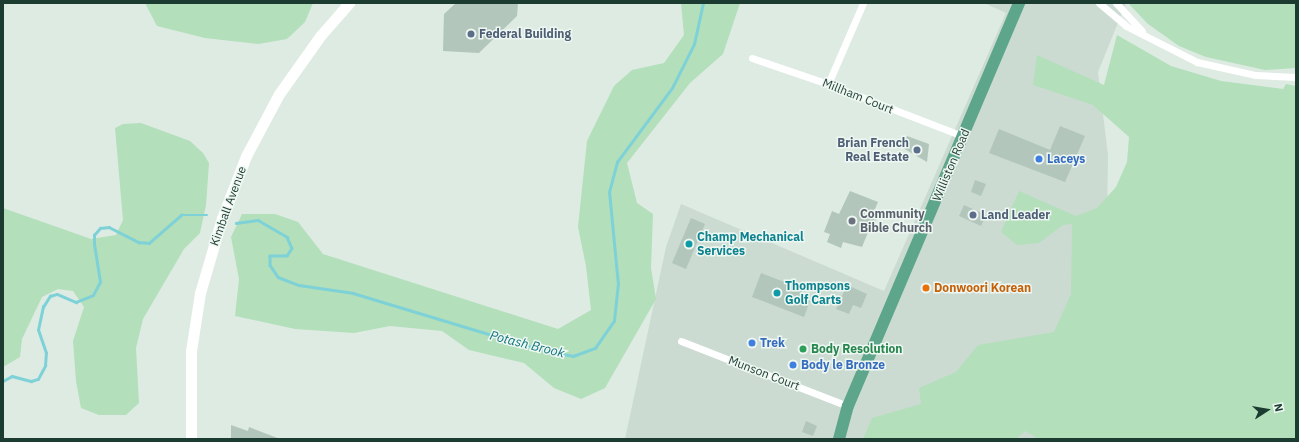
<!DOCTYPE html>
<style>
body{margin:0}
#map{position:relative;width:1299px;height:442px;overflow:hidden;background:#ddebe3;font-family:"IBM Plex Sans",sans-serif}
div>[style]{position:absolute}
.built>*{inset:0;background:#cbdbd2}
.green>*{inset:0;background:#b3dfbb}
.stream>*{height:2.5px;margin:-1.25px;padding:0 1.25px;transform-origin:1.25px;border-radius:1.25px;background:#7ed2d7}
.building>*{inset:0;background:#b2c6bc}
.street>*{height:7px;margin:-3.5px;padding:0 3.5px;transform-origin:3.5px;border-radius:3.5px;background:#fff}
.secondary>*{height:11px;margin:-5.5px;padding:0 5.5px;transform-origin:5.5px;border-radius:5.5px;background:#fff}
.primary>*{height:12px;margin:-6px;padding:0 6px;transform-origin:6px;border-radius:6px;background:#5da58b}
.dots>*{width:11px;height:11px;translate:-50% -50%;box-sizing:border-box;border:2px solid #eef7f2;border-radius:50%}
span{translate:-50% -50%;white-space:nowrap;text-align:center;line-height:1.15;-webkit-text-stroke:3px #eef7f2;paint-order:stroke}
.service-label{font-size:12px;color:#4e5e75;font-weight:700}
.left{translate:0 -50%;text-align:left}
.right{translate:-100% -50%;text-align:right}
.street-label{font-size:12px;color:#1d3c31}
.shop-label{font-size:12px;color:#366cbe;font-weight:700}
.worship-label{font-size:12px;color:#5b616d;font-weight:700}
.culture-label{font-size:12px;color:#0d838f;font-weight:700}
.food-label{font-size:12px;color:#c56008;font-weight:700}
.leisure-label{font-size:12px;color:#27864d;font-weight:700}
.water-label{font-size:13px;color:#12767d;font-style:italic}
.frame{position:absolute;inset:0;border:4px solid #1d3c31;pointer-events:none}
.north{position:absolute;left:1247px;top:390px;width:40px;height:40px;-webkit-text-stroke:3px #eef7f2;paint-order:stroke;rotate:78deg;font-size:11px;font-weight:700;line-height:16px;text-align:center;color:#1d3c31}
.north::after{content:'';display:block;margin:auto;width:14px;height:18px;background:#1d3c31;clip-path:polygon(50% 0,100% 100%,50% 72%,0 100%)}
</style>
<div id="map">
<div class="built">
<i style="clip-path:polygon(984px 3px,1126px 3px,1098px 72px,1108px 155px,1104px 439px,625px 439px,666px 247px,681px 204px,884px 291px,1006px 13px)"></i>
</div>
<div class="green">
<i style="clip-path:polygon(145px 3px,313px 3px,305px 22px,287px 39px,258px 44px,205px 38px,157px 26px)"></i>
<i style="clip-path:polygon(681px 3px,740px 3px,723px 54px,690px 83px,627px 163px,637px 203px,653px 214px,651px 268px,656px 299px,605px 388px,581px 399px,554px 388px,524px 363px,469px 350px,442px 331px,390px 326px,354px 333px,295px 329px,235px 316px,239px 279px,231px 237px,242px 214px,275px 214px,298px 222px,323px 254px,558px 329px,591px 310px,586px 266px,578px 227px,587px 141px,614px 86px,632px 70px,664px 63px,684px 35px)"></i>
<i style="clip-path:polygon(1128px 3px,1296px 3px,1296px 68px,1265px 70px,1206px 57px,1179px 46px,1148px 24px)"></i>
<i style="clip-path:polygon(1117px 35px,1171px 66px,1221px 81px,1283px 89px,1286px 84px,1296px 86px,1296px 439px,1039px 439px,1025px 431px,1016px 439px,863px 439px,872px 418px,921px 404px,919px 388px,956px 372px,978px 345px,1054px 332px,1071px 294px,1072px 224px,1063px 225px,1039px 243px,1017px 245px,1001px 232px,1019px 191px,1076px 216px,1097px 208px,1116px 187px,1127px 162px,1129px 137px,1093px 105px,1033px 85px,1037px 55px,1104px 85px)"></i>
<i style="clip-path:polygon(141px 123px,190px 141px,203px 153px,209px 163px,206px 205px,200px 233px,184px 249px,143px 319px,136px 348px,139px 403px,126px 415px,99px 415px,81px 408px,76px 381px,73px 341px,84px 307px,73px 291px,58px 289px,42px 297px,22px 339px,20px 357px,3px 367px,3px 208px,91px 239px,116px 235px,123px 220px,115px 128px,123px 124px)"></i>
</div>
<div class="stream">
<i style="left:236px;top:223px;width:22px;rotate:-8deg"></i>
<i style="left:258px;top:220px;width:34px;rotate:30deg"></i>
<i style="left:287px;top:237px;width:12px;rotate:66deg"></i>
<i style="left:292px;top:248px;width:9px;rotate:122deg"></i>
<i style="left:287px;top:256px;width:17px;rotate:180deg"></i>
<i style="left:270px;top:256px;width:9px;rotate:90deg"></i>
<i style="left:270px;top:265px;width:14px;rotate:56deg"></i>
<i style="left:278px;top:277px;width:22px;rotate:21deg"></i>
<i style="left:299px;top:285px;width:55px;rotate:8.4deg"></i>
<i style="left:353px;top:293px;width:205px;rotate:16.8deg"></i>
<i style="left:549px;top:352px;width:24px;rotate:9deg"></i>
<i style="left:573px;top:356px;width:23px;rotate:-20deg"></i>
<i style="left:595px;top:348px;width:33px;rotate:-55deg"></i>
<i style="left:614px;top:321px;width:36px;rotate:-84deg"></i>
<i style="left:618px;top:285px;width:93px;rotate:-95.5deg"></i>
<i style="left:609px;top:192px;width:31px;rotate:-75deg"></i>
<i style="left:617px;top:162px;width:92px;rotate:-53.4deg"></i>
<i style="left:672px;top:88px;width:49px;rotate:-63.4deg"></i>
<i style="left:694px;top:44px;width:42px;rotate:-77.6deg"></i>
<i style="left:3px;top:381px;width:10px;rotate:-29deg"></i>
<i style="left:12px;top:376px;width:20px;rotate:15deg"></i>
<i style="left:31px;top:381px;width:7px;rotate:-16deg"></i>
<i style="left:38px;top:379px;width:15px;rotate:-62deg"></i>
<i style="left:45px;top:366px;width:13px;rotate:-86deg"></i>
<i style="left:46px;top:353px;width:24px;rotate:-109deg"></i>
<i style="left:38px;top:330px;width:24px;rotate:-78deg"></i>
<i style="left:43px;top:307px;width:13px;rotate:-58deg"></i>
<i style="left:50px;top:296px;width:7px;rotate:-16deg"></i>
<i style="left:57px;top:294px;width:21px;rotate:23deg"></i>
<i style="left:76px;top:302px;width:18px;rotate:-22deg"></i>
<i style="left:93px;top:295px;width:15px;rotate:-62deg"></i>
<i style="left:100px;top:282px;width:38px;rotate:-99deg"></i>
<i style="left:94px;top:244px;width:9px;rotate:-90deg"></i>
<i style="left:94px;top:235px;width:9px;rotate:-49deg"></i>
<i style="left:100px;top:228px;width:9px;rotate:-6deg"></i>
<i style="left:109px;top:227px;width:34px;rotate:27deg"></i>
<i style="left:139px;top:242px;width:10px;rotate:6deg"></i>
<i style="left:149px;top:243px;width:43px;rotate:-41.2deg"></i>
<i style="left:181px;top:215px;width:26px"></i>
</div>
<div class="building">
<i style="clip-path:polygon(456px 3px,518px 3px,517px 16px,479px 53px,443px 51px,444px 14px)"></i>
<i style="clip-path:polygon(1060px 126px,1085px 136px,1065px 182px,989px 153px,999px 129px,1050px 150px)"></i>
<i style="clip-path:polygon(907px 136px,929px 144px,927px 162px,903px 148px)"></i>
<i style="clip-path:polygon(975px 180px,986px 184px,981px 196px,971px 192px)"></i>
<i style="clip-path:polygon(850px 191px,878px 202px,872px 216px,877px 218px,874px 226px,871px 225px,862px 247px,843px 242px,841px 248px,827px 242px,830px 234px,824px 232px,832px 211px,839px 214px)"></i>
<i style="clip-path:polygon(964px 205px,986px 215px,981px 226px,959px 216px)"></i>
<i style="clip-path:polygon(691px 218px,705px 224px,686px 269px,672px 263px)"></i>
<i style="clip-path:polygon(761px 273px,803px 289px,799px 298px,810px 301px,804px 317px,752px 297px)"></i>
<i style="clip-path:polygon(847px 285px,867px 294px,861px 308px,853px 305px,849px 314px,836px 309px)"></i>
<i style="clip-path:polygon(806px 421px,817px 426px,813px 436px,802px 432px)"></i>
<i style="clip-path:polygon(231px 425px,248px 431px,249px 427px,280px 439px,231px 439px)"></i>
</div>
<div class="street">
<i style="left:1099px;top:3px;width:35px;rotate:40deg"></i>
<i style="left:1126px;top:26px;width:80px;rotate:26.9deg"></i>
<i style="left:1197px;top:62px;width:59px;rotate:12.6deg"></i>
<i style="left:1255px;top:75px;width:41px;rotate:2.8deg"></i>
<i style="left:1116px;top:3px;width:38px;rotate:47deg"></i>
<i style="left:752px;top:58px;width:80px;rotate:18.9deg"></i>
<i style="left:828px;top:84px;width:145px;rotate:21.1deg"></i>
<i style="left:828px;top:84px;width:88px;rotate:-66.6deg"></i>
<i style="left:681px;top:341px;width:179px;rotate:21.3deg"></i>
</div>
<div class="secondary">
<i style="left:191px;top:439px;width:88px;rotate:-90deg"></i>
<i style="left:191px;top:351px;width:59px;rotate:-81.2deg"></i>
<i style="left:200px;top:293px;width:78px;rotate:-73.7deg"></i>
<i style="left:222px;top:218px;width:66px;rotate:-68.8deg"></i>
<i style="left:246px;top:156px;width:70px;rotate:-62deg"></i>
<i style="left:279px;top:94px;width:72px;rotate:-54.6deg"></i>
<i style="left:321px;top:35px;width:43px;rotate:-48.8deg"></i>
</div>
<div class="primary">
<i style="left:839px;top:439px;width:34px;rotate:-75deg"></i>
<i style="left:848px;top:406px;width:438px;rotate:-67deg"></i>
</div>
<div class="dots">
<i style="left:471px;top:34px;background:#5c6f8a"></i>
<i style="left:917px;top:150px;background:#5c6f8a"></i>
<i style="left:1039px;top:159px;background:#3f7fe0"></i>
<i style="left:973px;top:215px;background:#5c6f8a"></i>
<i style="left:852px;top:221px;background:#6b7280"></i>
<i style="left:689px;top:244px;background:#0f9aa8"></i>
<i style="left:926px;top:288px;background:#e8710a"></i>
<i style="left:777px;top:293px;background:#0f9aa8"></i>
<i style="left:752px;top:343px;background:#3f7fe0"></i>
<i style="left:803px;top:349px;background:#2e9e5b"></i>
<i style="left:793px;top:365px;background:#3f7fe0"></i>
</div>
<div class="service-label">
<span class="left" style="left:479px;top:34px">Federal Building</span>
<span class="right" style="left:909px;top:150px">Brian French<br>Real Estate</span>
<span class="left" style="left:981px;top:215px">Land Leader</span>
</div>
<div class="street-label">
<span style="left:858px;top:96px;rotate:22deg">Millham Court</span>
<span style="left:951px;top:165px;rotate:-67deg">Williston Road</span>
<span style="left:228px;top:206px;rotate:-70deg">Kimball Avenue</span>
<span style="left:764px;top:373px;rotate:21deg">Munson Court</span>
</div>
<div class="shop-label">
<span class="left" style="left:1047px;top:159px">Laceys</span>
<span class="left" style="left:760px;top:343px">Trek</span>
<span class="left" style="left:801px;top:365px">Body le Bronze</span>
</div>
<div class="worship-label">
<span class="left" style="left:860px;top:221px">Community<br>Bible Church</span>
</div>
<div class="culture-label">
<span class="left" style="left:697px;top:244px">Champ Mechanical<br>Services</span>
<span class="left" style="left:785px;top:293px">Thompsons<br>Golf Carts</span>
</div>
<div class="food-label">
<span class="left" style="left:934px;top:288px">Donwoori Korean</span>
</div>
<div class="leisure-label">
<span class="left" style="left:811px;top:349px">Body Resolution</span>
</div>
<div class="water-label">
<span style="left:527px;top:345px;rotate:14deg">Potash Brook</span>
</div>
<div class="frame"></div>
<div class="north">N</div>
</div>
